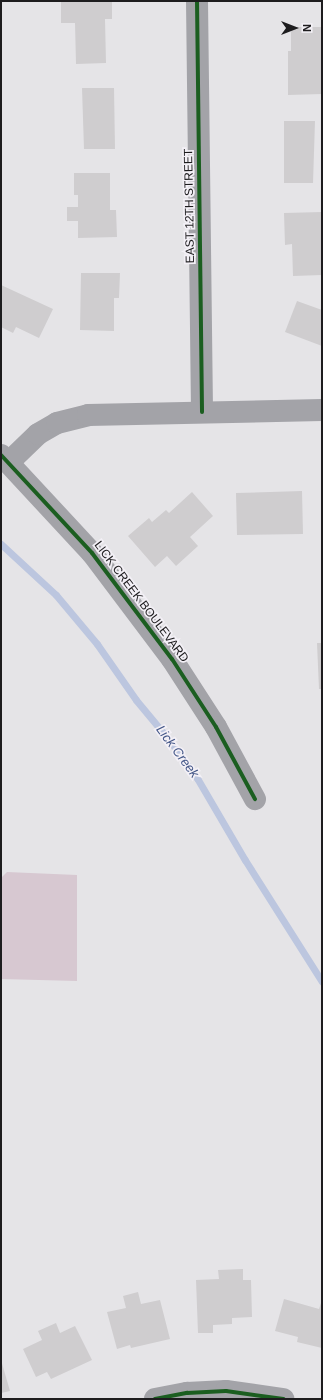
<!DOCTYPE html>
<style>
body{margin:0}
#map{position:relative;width:323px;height:1400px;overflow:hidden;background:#e5e4e7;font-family:Arial,sans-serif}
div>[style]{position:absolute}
.green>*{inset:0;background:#d7c8d1}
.stream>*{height:7px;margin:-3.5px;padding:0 3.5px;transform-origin:3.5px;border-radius:3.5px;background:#bcc6df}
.building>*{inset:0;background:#cfcdcf}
.street>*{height:22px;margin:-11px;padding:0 11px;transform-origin:11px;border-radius:11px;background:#a3a3a8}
.cycleway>*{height:4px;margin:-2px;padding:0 2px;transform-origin:2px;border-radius:2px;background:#1b5e20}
span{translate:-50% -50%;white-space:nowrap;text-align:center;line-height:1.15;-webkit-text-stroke:3.5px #f3f0f6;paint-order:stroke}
.street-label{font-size:12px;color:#1d1c1e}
.water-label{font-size:13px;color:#435687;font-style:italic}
.frame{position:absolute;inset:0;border:2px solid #1d1c1e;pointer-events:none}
.north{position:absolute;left:275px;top:8px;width:40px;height:40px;-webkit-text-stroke:3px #f3f0f6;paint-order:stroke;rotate:90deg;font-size:11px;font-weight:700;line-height:16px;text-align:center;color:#1d1c1e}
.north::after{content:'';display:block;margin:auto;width:14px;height:18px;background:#1d1c1e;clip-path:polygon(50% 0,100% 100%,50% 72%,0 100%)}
</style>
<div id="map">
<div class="green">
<i style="clip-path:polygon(7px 872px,77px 875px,77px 981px,1px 979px,1px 878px)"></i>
</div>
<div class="stream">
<i style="left:1px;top:544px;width:75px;rotate:42.8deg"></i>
<i style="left:56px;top:595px;width:64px;rotate:50.1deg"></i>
<i style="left:97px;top:644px;width:68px;rotate:55.1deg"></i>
<i style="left:136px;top:700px;width:53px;rotate:50.3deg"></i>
<i style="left:170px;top:741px;width:46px;rotate:53.9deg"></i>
<i style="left:197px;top:778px;width:95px;rotate:59.7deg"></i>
<i style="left:245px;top:860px;width:144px;rotate:57.7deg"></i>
</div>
<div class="building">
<i style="clip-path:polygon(112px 1px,112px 19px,105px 19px,106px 63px,76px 64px,75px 23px,61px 23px,61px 2px)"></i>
<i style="clip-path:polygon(291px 27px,322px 27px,322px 94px,288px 95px,288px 51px,291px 51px)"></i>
<i style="clip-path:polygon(82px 88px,114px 88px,115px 149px,84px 149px)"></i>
<i style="clip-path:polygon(284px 121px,315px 121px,313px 183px,284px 183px)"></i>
<i style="clip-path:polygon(74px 173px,110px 173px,110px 210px,116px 210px,117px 237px,78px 238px,78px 221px,67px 221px,67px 207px,78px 207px,78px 195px,74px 195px)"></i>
<i style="clip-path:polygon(322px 212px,322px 275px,293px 276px,292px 244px,285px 245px,284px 213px)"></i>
<i style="clip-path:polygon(81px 273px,120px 273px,119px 298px,114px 298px,114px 331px,80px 330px)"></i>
<i style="clip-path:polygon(1px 285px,53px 309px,39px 338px,16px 327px,13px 333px,1px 327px)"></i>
<i style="clip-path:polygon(297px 301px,322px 310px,322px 346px,285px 332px)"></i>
<i style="clip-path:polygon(302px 491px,303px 534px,237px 535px,236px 493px)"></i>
<i style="clip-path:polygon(192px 492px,213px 516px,190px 537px,198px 546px,176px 566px,167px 556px,155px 567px,128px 536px,149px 518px,152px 522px,166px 510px,169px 513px)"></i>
<i style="clip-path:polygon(317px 643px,322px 643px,322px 689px,319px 689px)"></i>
<i style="clip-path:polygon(243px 1269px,243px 1280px,251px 1280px,252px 1317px,232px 1318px,232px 1324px,213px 1325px,213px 1333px,198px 1333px,196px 1280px,219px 1279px,218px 1270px)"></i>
<i style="clip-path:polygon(138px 1292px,141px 1304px,160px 1300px,170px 1339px,131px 1348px,130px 1345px,117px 1349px,107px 1312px,126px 1308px,123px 1296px)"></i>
<i style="clip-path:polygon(284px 1299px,319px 1309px,322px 1300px,322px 1348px,297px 1342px,298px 1337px,275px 1331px)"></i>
<i style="clip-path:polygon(56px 1323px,60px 1333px,75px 1326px,92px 1360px,51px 1379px,47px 1372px,36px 1377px,23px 1349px,42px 1340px,38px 1331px)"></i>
<i style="clip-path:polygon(1px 1360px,10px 1391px,1px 1393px)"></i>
</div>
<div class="street">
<i style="left:197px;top:1px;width:411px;rotate:89.3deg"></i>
<i style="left:1px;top:455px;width:134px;rotate:47.1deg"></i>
<i style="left:92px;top:553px;width:133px;rotate:53deg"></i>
<i style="left:172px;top:659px;width:81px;rotate:57.1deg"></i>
<i style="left:216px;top:727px;width:82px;rotate:61.6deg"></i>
<i style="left:9px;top:462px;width:40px;rotate:-44deg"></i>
<i style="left:38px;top:434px;width:22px;rotate:-30deg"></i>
<i style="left:57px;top:423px;width:32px;rotate:-14deg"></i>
<i style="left:88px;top:415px;width:234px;rotate:-1.2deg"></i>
<i style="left:155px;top:1399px;width:33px;rotate:-11deg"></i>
<i style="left:187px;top:1393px;width:39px;rotate:-3deg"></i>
<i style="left:226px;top:1391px;width:58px;rotate:8deg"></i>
</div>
<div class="cycleway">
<i style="left:197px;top:1px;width:411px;rotate:89.3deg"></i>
<i style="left:1px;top:455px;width:134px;rotate:47.1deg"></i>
<i style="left:92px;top:553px;width:133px;rotate:53deg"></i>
<i style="left:172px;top:659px;width:81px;rotate:57.1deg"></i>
<i style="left:216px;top:727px;width:82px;rotate:61.6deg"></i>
<i style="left:155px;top:1399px;width:33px;rotate:-11deg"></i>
<i style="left:187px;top:1393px;width:39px;rotate:-3deg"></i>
<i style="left:226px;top:1391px;width:58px;rotate:8deg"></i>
</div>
<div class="street-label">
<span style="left:190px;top:206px;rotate:-91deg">EAST 12TH STREET</span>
<span style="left:141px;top:602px;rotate:53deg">LICK CREEK BOULEVARD</span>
</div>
<div class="water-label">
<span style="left:177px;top:752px;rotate:53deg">Lick Creek</span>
</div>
<div class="frame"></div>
<div class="north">N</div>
</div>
